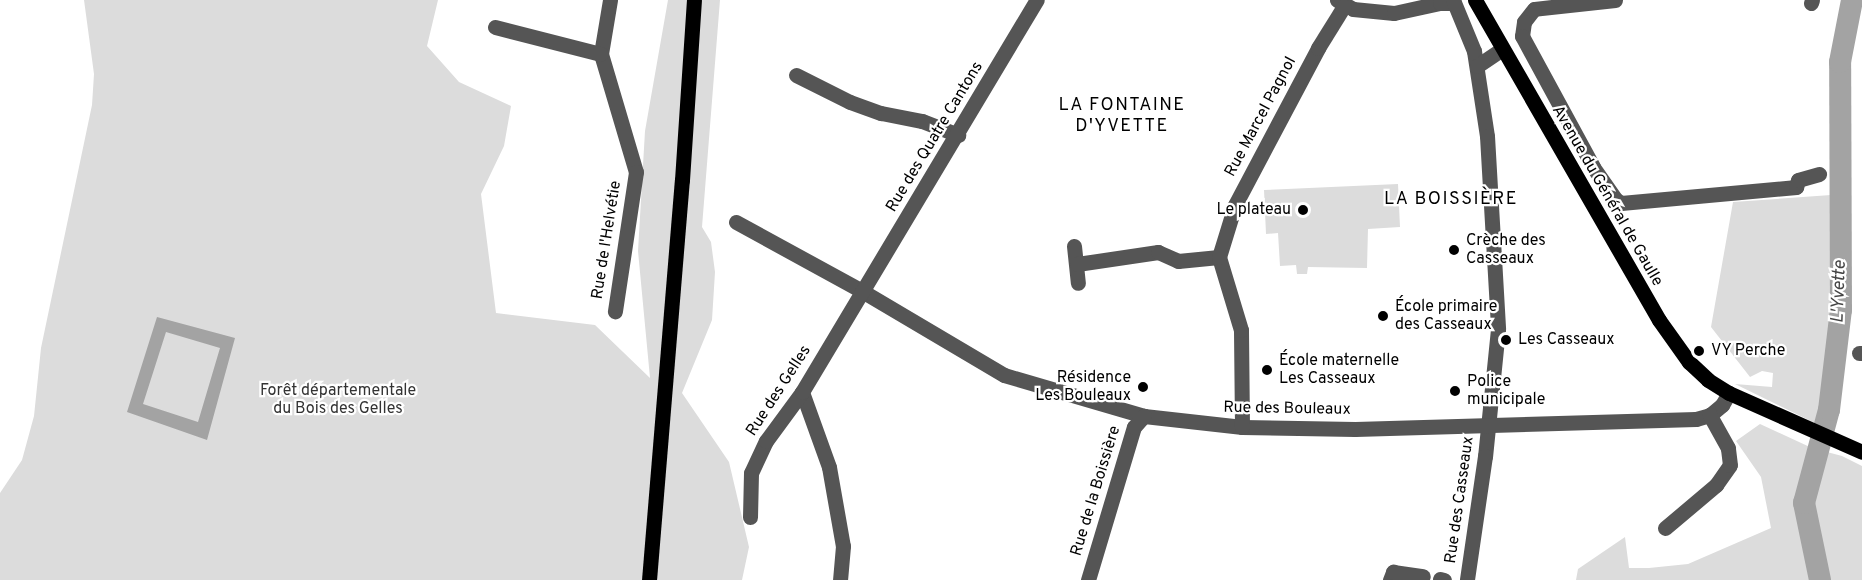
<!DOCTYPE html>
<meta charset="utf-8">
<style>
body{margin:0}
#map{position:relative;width:1862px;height:580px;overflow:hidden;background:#fff;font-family:Overpass,sans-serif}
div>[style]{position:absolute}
.green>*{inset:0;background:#dcdcdc}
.water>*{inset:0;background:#a3a3a3}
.river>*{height:22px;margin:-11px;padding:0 11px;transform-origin:11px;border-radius:11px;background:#a3a3a3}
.minor>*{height:15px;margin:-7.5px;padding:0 7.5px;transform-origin:7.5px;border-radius:7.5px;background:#555}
.major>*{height:15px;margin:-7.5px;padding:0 7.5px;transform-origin:7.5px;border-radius:7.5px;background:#000}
.dots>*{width:16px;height:16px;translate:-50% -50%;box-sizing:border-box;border:3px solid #fff;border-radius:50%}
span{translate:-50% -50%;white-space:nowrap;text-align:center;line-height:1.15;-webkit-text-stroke:4.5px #fff;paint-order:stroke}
.street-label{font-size:16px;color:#000}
.poi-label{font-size:16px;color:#000}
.right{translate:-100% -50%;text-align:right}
.left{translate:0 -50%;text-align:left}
.park-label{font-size:16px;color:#333}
.neighbourhood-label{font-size:18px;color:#000;letter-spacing:1.5px}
.water-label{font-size:18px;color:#444;font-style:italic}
</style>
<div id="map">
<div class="green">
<i style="clip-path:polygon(84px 0,438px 0,427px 46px,459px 82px,511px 106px,504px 146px,481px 194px,496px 313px,595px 325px,650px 378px,638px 251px,645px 131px,668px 0,720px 0,702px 227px,711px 242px,715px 272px,712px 320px,682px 393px,729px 462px,749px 547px,742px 580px,0 580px,0 493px,22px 460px,34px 416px,41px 348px,92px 105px,94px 74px)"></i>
<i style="clip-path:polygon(1398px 184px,1400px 227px,1368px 229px,1367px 268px,1308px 267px,1307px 274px,1297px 274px,1296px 265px,1280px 266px,1278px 233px,1266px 234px,1264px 190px)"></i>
<i style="clip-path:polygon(1831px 195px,1832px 309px,1829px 391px,1821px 426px,1735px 384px,1772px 387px,1773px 373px,1762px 371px,1750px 377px,1711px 327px,1733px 202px)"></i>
<i style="clip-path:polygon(1760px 424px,1812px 448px,1842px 456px,1862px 466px,1862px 580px,1576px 580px,1578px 569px,1625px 537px,1629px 568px,1649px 568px,1688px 564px,1771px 528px,1761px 477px,1736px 441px)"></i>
</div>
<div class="water">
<i style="clip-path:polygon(evenodd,157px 317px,235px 338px,207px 440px,127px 412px,157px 317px,166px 332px,220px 348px,198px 422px,143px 404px,166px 332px)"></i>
</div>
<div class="river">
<i style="left:1820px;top:580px;width:79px;rotate:-101.7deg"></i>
<i style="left:1804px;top:503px;width:96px;rotate:-75deg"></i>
<i style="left:1829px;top:410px;width:101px;rotate:-83.2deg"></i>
<i style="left:1841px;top:310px;width:248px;rotate:-90.2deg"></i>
<i style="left:1840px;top:62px;width:63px;rotate:-79deg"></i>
</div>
<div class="minor">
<i style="left:610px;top:0;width:55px;rotate:99.5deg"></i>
<i style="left:601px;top:54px;width:123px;rotate:73.5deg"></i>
<i style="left:636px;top:172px;width:141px;rotate:98.6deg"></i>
<i style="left:1337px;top:0;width:18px;rotate:29deg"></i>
<i style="left:1353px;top:9px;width:41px;rotate:5.6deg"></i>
<i style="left:1394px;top:13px;width:47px;rotate:-12.3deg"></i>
<i style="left:1440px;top:3px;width:14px"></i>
<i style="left:1453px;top:0;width:55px;rotate:67.6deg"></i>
<i style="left:1474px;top:51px;width:86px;rotate:81.3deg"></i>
<i style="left:1487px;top:136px;width:193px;rotate:86.7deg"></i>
<i style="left:1498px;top:329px;width:128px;rotate:95.8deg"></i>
<i style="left:1485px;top:456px;width:125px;rotate:98.3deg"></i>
<i style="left:1615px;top:0;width:81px;rotate:173.7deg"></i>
<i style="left:1534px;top:9px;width:16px;rotate:128deg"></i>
<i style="left:1524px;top:22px;width:14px;rotate:98deg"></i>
<i style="left:1522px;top:36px;width:149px;rotate:61.5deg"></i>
<i style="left:1593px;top:167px;width:39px;rotate:55deg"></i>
<i style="left:1615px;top:199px;width:7px;rotate:34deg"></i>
<i style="left:1621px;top:203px;width:176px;rotate:-5.2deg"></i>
<i style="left:1796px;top:187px;width:7px;rotate:-74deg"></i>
<i style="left:1798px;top:180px;width:22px;rotate:-16deg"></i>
<i style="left:1811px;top:3px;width:3px;rotate:-72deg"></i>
<i style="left:495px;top:27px;width:109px;rotate:14.3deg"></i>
<i style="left:1477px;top:66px;width:29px;rotate:-34deg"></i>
<i style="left:796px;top:75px;width:60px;rotate:26.6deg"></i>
<i style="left:850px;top:102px;width:33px;rotate:20deg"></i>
<i style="left:881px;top:113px;width:42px;rotate:11deg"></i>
<i style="left:922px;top:121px;width:39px;rotate:21deg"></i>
<i style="left:736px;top:222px;width:144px;rotate:28.7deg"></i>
<i style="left:862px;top:291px;width:165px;rotate:30.6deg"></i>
<i style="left:1004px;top:375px;width:146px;rotate:16.3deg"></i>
<i style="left:1144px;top:416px;width:99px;rotate:6.4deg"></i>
<i style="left:1242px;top:427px;width:113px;rotate:1deg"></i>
<i style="left:1355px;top:429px;width:341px;rotate:-1.7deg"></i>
<i style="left:1696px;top:419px;width:15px;rotate:-16deg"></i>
<i style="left:1710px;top:415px;width:16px;rotate:-40deg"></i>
<i style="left:1722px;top:405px;width:14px;rotate:-60deg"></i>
<i style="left:1074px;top:246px;width:37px;rotate:84deg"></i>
<i style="left:1077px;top:264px;width:82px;rotate:-8.4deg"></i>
<i style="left:1158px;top:252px;width:22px;rotate:24deg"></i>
<i style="left:1178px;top:261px;width:41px;rotate:-5.6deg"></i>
<i style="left:1859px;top:353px;width:3px"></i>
<i style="left:802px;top:392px;width:80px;rotate:70.2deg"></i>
<i style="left:829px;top:467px;width:80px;rotate:80deg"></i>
<i style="left:843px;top:546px;width:34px;rotate:95deg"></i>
<i style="left:1242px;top:427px;width:97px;rotate:-90.6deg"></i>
<i style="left:1241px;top:330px;width:76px;rotate:-106.8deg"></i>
<i style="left:1219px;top:257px;width:54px;rotate:-72.9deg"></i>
<i style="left:1235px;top:205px;width:178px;rotate:-62.1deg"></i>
<i style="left:1318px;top:48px;width:49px;rotate:-58.2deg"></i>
<i style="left:750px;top:517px;width:44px;rotate:-88.7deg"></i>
<i style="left:751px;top:473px;width:35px;rotate:-65deg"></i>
<i style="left:766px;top:441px;width:61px;rotate:-53.7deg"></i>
<i style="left:802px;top:392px;width:457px;rotate:-59.1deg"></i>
<i style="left:1665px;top:528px;width:67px;rotate:-40.1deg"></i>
<i style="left:1716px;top:485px;width:24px;rotate:-55deg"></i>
<i style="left:1730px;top:465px;width:17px;rotate:-97deg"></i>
<i style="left:1728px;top:448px;width:38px;rotate:-119deg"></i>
<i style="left:1440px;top:579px;width:4px;rotate:14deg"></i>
<i style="left:1088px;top:580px;width:160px;rotate:-73.3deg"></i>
<i style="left:1134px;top:427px;width:15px;rotate:-48deg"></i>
<i style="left:1390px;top:580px;width:9px;rotate:-69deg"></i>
<i style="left:1393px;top:572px;width:30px;rotate:8deg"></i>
</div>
<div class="major">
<i style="left:1475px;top:0;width:369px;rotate:60.1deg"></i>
<i style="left:1659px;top:320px;width:52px;rotate:54.5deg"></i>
<i style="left:1689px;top:362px;width:26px;rotate:43deg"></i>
<i style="left:1708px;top:380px;width:25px;rotate:32deg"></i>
<i style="left:1729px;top:393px;width:145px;rotate:23.9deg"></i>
<i style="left:649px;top:580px;width:401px;rotate:-85.3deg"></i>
<i style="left:682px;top:180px;width:180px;rotate:-86.2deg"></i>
</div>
<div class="dots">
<i style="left:1303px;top:210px;background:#000"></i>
<i style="left:1454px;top:250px;background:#000"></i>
<i style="left:1383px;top:316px;background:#000"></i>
<i style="left:1506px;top:340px;background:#000"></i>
<i style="left:1699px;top:351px;background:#000"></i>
<i style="left:1267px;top:370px;background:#000"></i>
<i style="left:1143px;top:387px;background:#000"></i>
<i style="left:1455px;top:391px;background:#000"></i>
</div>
<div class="street-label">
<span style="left:1261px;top:117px;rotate:-62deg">Rue Marcel Pagnol</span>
<span style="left:935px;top:137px;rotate:-59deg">Rue des Quatre Cantons</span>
<span style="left:1607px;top:196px;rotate:60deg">Avenue du Général de Gaulle</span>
<span style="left:607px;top:240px;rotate:-81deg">Rue de l'Helvétie</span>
<span style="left:779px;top:391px;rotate:-57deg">Rue des Gelles</span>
<span style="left:1287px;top:409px;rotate:1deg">Rue des Bouleaux</span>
<span style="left:1096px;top:491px;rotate:-73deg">Rue de la Boissière</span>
<span style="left:1460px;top:500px;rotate:-82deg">Rue des Casseaux</span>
</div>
<div class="poi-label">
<span class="right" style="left:1291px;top:210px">Le plateau</span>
<span class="left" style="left:1466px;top:250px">Crèche des<br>Casseaux</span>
<span class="left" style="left:1395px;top:316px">École primaire<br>des Casseaux</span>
<span class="left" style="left:1518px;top:340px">Les Casseaux</span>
<span class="left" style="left:1711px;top:351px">VY Perche</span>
<span class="left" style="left:1279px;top:370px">École maternelle<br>Les Casseaux</span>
<span class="right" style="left:1131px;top:387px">Résidence<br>Les Bouleaux</span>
<span class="left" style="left:1467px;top:391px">Police<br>municipale</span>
</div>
<div class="park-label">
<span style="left:338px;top:400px">Forêt départementale<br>du Bois des Gelles</span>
</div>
<div class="neighbourhood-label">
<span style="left:1122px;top:117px">LA FONTAINE<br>D'YVETTE</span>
<span style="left:1451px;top:200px">LA BOISSIÈRE</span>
</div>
<div class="water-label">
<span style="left:1840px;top:292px;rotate:-88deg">L'Yvette</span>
</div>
</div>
